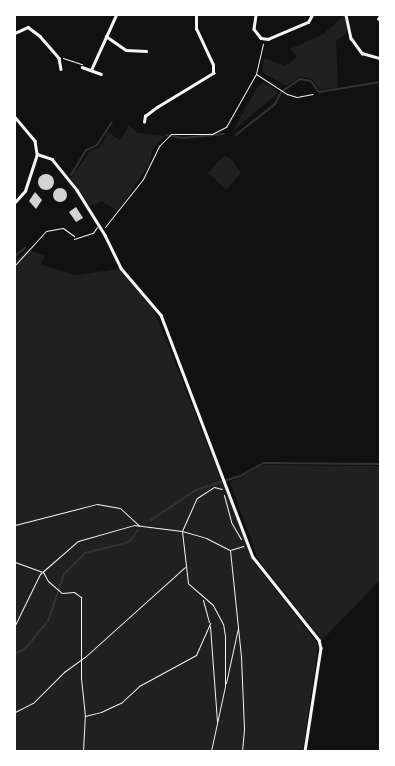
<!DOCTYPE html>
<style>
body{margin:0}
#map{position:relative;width:395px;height:766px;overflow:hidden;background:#111;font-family:"IBM Plex Sans",sans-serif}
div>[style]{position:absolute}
.green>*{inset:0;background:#202020}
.stream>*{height:2px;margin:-1px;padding:0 1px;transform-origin:1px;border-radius:1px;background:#333}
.building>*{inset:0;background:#d3d3d3}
.round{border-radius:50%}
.path>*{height:1px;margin:-0.5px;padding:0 0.5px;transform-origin:0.5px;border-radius:0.5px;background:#f5f5f5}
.service>*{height:1px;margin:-0.5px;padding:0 0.5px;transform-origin:0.5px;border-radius:0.5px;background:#f5f5f5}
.minor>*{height:2.5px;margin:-1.25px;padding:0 1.25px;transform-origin:1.25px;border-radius:1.25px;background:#f5f5f5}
span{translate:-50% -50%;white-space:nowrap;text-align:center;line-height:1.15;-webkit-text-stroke:4px #fff;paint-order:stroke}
.frame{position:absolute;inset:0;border:16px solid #fff;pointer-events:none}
</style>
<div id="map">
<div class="green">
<i style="clip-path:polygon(345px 15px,347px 33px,336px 41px,338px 87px,320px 90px,313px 80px,301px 76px,286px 86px,262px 72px,264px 58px,285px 66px,297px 57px,290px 49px,322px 35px)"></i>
<i style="clip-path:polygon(263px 82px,279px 92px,232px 132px,258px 86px)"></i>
<i style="clip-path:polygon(129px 125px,137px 133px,165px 136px,152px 150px,150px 163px,118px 211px,102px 201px,90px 206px,71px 178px,90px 151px,100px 147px,108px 132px,120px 140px)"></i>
<i style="clip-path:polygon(223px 156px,230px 158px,241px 173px,226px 190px,208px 173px)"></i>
<i style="clip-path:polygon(28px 249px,44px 256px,41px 265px,76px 275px,119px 269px,153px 308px,254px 562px,318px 644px,303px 751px,15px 751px,15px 261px)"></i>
<i style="clip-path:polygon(264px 465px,380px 466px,380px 580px,322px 640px,258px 559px,230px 482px)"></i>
</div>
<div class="stream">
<i style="left:166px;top:135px;width:17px;rotate:10deg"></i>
<i style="left:183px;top:138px;width:41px;rotate:-5.6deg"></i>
<i style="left:236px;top:135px;width:50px;rotate:-38.5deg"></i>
<i style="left:275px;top:104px;width:13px;rotate:-63deg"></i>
<i style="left:281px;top:92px;width:23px;rotate:-34deg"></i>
<i style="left:300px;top:79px;width:11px;rotate:10deg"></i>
<i style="left:311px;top:81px;width:14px;rotate:54deg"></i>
<i style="left:319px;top:92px;width:62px;rotate:-9.3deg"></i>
<i style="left:71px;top:175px;width:29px;rotate:-59deg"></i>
<i style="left:86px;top:150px;width:12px;rotate:-24deg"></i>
<i style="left:97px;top:145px;width:27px;rotate:-57deg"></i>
<i style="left:15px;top:256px;width:13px;rotate:-39deg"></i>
<i style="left:151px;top:520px;width:54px;rotate:-33.7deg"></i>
<i style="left:196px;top:490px;width:46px;rotate:-17.7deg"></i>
<i style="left:240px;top:476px;width:26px;rotate:-29deg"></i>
<i style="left:263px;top:463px;width:117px;rotate:0.5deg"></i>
<i style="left:15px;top:654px;width:11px;rotate:-27deg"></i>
<i style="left:25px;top:649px;width:36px;rotate:-51deg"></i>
<i style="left:48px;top:621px;width:50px;rotate:-71.2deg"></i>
<i style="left:64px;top:574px;width:30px;rotate:-45deg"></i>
<i style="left:85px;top:553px;width:45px;rotate:-14deg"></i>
<i style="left:129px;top:542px;width:15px;rotate:-53deg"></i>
</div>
<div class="building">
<i class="round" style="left:38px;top:174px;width:16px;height:16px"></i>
<i class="round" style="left:53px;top:188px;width:14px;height:14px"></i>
<i style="clip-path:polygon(35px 192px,42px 200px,36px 209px,29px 201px)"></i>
<i style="clip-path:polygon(76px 207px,83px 218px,76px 222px,69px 212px)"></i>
</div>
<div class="path">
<i style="left:63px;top:58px;width:20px;rotate:18deg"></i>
<i style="left:256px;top:74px;width:37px;rotate:33deg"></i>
<i style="left:287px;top:94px;width:10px;rotate:17deg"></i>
<i style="left:297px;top:97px;width:16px;rotate:-11deg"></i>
<i style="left:105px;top:227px;width:61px;rotate:-51.6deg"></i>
<i style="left:143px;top:179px;width:37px;rotate:-64deg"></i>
<i style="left:159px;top:146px;width:17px;rotate:-45deg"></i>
<i style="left:171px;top:134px;width:41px"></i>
<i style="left:212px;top:134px;width:16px;rotate:-27deg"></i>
<i style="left:226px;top:127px;width:61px;rotate:-60.5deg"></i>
<i style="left:256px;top:74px;width:31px;rotate:-77deg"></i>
<i style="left:15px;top:265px;width:46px;rotate:-47.6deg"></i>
<i style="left:46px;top:231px;width:17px;rotate:-10deg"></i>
<i style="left:63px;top:228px;width:14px;rotate:36deg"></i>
<i style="left:224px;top:495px;width:28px;rotate:75deg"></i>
<i style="left:231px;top:522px;width:20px;rotate:60deg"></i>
<i style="left:15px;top:525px;width:85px;rotate:-14.4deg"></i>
<i style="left:97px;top:504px;width:23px;rotate:10deg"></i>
<i style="left:120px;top:508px;width:26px;rotate:43deg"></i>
<i style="left:230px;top:550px;width:108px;rotate:84.1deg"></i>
<i style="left:241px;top:657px;width:72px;rotate:87.6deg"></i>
<i style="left:244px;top:729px;width:22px;rotate:95deg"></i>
<i style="left:15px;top:562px;width:30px;rotate:20deg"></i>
<i style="left:43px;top:572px;width:10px;rotate:61deg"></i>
<i style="left:48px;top:581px;width:18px;rotate:41deg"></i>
<i style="left:62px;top:593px;width:12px;rotate:-5deg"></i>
<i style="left:74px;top:592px;width:9px;rotate:36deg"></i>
<i style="left:81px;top:597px;width:81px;rotate:90deg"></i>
<i style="left:81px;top:678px;width:38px;rotate:84deg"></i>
<i style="left:203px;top:600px;width:23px;rotate:75deg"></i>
<i style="left:15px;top:625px;width:57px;rotate:-63.9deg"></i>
<i style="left:40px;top:574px;width:50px;rotate:-41deg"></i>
<i style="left:78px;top:541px;width:58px;rotate:-15.9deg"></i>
<i style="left:134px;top:525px;width:48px;rotate:7.1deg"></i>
<i style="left:182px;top:531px;width:25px;rotate:16deg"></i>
<i style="left:206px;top:538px;width:27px;rotate:27deg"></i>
<i style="left:230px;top:550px;width:14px;rotate:-17deg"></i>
<i style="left:210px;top:626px;width:96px;rotate:85.8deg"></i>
<i style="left:226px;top:683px;width:56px;rotate:-77.7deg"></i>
<i style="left:15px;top:712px;width:20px;rotate:-27deg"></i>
<i style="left:33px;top:703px;width:44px;rotate:-45deg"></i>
<i style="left:64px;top:672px;width:27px;rotate:-36deg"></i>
<i style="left:86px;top:656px;width:133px;rotate:-42deg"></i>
<i style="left:83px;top:751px;width:35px;rotate:-87deg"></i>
<i style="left:85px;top:716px;width:16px;rotate:-14deg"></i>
<i style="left:101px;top:712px;width:23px;rotate:-25deg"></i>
<i style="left:122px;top:702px;width:23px;rotate:-43deg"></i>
<i style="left:139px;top:686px;width:65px;rotate:-28.5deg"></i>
<i style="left:196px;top:655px;width:35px;rotate:-66deg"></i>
<i style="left:211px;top:751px;width:66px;rotate:-77.8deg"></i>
<i style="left:225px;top:686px;width:50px;rotate:-90deg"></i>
<i style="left:225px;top:636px;width:12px;rotate:-99deg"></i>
<i style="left:223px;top:624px;width:21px;rotate:-118deg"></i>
<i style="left:213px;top:605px;width:33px;rotate:-139deg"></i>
<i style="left:188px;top:583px;width:52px;rotate:-96.6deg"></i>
<i style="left:182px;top:531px;width:36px;rotate:-66deg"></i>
<i style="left:197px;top:498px;width:20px;rotate:-33deg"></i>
<i style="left:214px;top:487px;width:8px;rotate:14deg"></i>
</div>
<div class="service">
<i style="left:74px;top:239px;width:20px;rotate:-18deg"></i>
<i style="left:93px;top:233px;width:7px;rotate:-56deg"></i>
</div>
<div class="minor">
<i style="left:256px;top:15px;width:14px;rotate:98deg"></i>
<i style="left:254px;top:29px;width:11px;rotate:52deg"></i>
<i style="left:261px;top:38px;width:7px;rotate:8deg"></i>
<i style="left:268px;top:39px;width:43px;rotate:-23deg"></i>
<i style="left:308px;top:22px;width:8px;rotate:-60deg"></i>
<i style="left:346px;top:15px;width:24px;rotate:78deg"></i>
<i style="left:351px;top:38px;width:19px;rotate:54deg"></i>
<i style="left:362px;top:53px;width:19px;rotate:16deg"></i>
<i style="left:378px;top:19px;width:4px;rotate:-56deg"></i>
<i style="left:15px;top:33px;width:14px;rotate:-25deg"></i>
<i style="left:28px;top:27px;width:15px;rotate:37deg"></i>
<i style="left:40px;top:36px;width:29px;rotate:49deg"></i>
<i style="left:59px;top:58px;width:11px;rotate:80deg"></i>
<i style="left:106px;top:36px;width:24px;rotate:35deg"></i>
<i style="left:126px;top:50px;width:20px;rotate:3deg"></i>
<i style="left:82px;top:67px;width:20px;rotate:20deg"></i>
<i style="left:91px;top:70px;width:60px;rotate:-65.6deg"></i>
<i style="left:15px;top:117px;width:31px;rotate:50deg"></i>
<i style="left:35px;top:141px;width:13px;rotate:81deg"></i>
<i style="left:37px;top:154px;width:16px;rotate:18deg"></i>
<i style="left:52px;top:159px;width:40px;rotate:51deg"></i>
<i style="left:77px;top:190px;width:53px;rotate:58.1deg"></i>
<i style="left:105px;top:235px;width:37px;rotate:64deg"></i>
<i style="left:121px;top:268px;width:62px;rotate:49.6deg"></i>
<i style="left:161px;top:315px;width:259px;rotate:69.2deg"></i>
<i style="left:253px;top:557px;width:106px;rotate:51.5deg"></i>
<i style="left:319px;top:640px;width:8px;rotate:76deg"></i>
<i style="left:321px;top:648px;width:104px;rotate:98.8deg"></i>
<i style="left:144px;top:122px;width:6px;rotate:-81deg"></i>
<i style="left:145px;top:116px;width:15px;rotate:-37deg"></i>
<i style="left:157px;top:107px;width:66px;rotate:-31.3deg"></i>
<i style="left:213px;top:73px;width:8px;rotate:-90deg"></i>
<i style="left:213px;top:65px;width:40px;rotate:-115deg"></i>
<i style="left:196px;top:29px;width:14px;rotate:-90deg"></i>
<i style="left:15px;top:202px;width:15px;rotate:-48deg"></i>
<i style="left:25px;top:191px;width:39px;rotate:-72deg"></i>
</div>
<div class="frame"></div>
</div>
